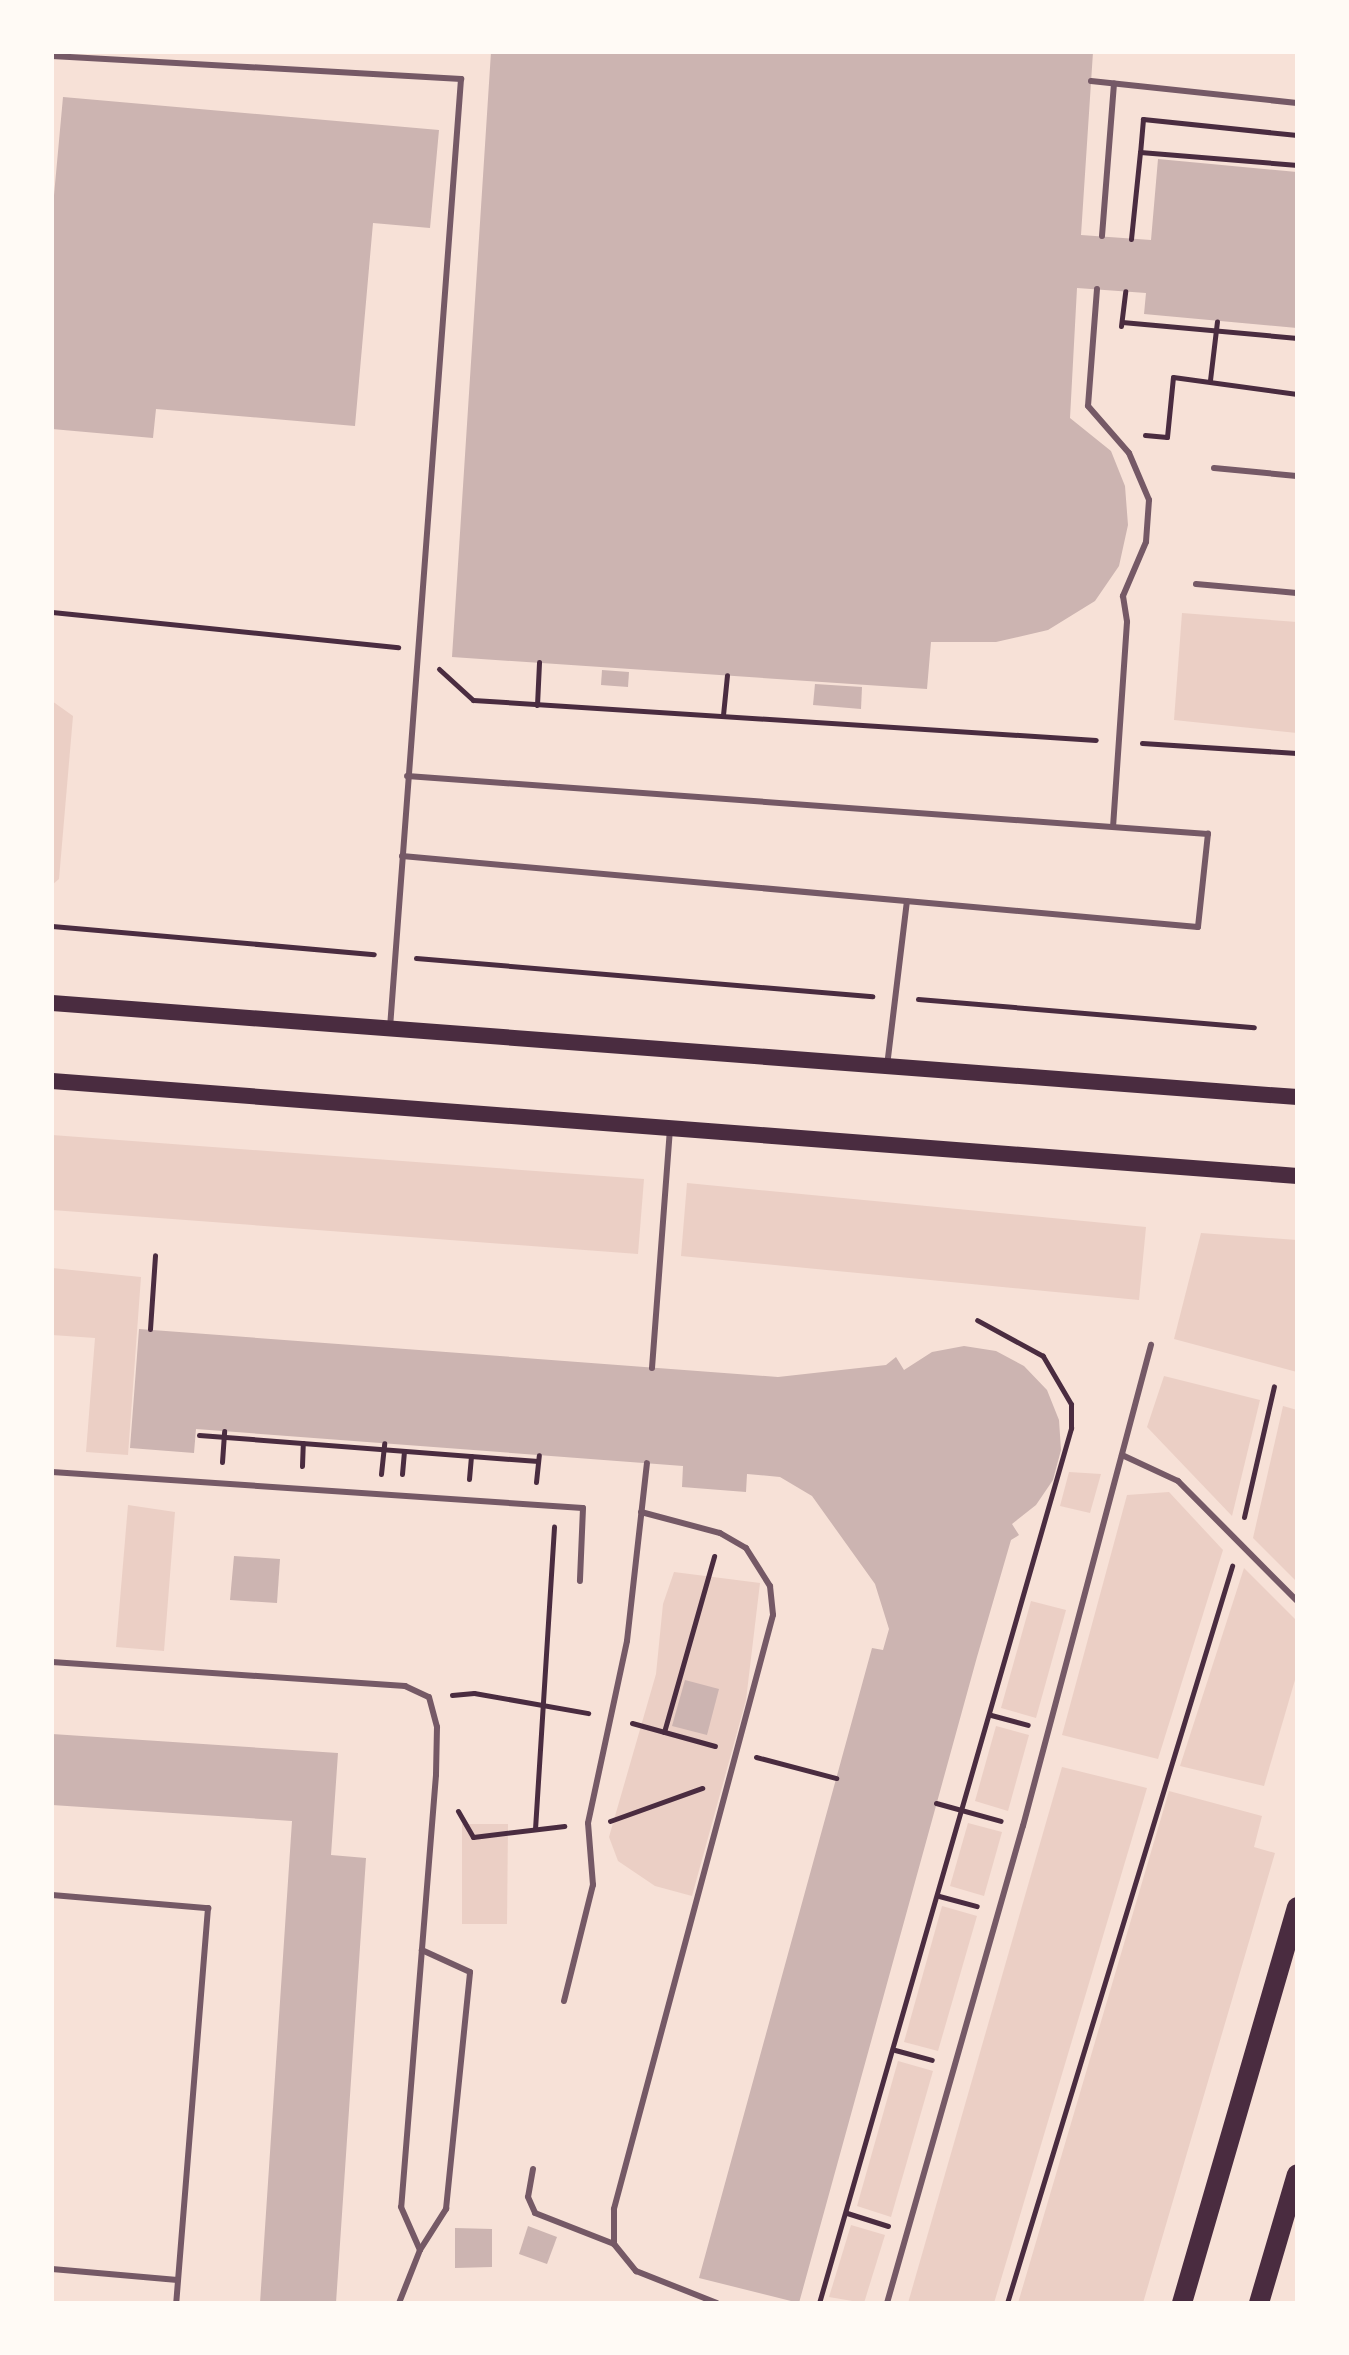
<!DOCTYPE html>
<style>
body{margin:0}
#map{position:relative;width:1349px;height:2355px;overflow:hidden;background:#f7e1d7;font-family:"Golos Text",sans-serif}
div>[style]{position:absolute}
.green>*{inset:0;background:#ebcfc5}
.building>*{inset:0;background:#ccb4b1}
.path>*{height:5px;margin:-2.5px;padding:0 2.5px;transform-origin:2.5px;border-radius:2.5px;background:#4a2c40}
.service>*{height:6px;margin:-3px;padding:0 3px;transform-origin:3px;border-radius:3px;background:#755966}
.secondary>*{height:16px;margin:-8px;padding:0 8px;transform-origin:8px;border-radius:8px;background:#4a2c40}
.primary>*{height:20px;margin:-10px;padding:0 10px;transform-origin:10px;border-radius:10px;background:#4a2c40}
span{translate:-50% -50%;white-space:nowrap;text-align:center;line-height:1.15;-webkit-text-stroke:7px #fffaf5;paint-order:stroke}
.frame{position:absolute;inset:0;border:54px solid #fffaf5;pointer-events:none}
</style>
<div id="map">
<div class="green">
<i style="clip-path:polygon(1182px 613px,1297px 622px,1297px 733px,1174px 720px)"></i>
<i style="clip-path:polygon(52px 701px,73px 716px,59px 879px,52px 885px)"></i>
<i style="clip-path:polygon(52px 1135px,644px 1179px,638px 1254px,52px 1210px)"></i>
<i style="clip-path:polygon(687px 1183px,1146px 1227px,1139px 1300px,681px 1256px)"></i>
<i style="clip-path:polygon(1201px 1233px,1297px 1240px,1297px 1372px,1174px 1339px)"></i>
<i style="clip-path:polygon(52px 1268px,141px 1277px,128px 1455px,86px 1452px,95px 1338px,52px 1335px)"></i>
<i style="clip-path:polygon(1164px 1376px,1260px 1400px,1232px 1516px,1147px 1427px)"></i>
<i style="clip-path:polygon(1283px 1406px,1297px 1410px,1297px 1582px,1253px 1538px)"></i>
<i style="clip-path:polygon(1069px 1472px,1101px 1474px,1090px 1513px,1060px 1506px)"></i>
<i style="clip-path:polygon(1169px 1492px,1223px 1550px,1158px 1759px,1062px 1735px,1127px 1495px)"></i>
<i style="clip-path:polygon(128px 1505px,175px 1512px,164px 1651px,116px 1647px)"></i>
<i style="clip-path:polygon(1244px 1568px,1297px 1621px,1297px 1673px,1264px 1786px,1180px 1766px)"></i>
<i style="clip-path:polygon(674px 1572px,760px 1583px,746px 1700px,692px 1896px,655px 1886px,618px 1861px,609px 1837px,656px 1674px,663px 1604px)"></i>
<i style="clip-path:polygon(1031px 1601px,1066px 1610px,1036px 1718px,1001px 1708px)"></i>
<i style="clip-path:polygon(996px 1726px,1029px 1735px,1008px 1811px,975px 1801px)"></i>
<i style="clip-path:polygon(1062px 1767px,1147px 1788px,994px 2303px,908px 2303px)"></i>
<i style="clip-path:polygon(1169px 1791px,1262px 1816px,1254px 1847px,1275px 1853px,1143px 2303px,1018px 2303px)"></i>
<i style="clip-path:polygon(968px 1823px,1002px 1832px,984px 1896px,950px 1886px)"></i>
<i style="clip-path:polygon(462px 1824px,508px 1824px,507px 1924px,462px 1924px)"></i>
<i style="clip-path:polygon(942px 1906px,977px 1916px,938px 2051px,904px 2042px)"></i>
<i style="clip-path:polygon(898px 2061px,933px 2071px,891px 2217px,857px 2206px)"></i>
<i style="clip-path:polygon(851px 2225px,885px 2235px,864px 2303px,829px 2297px)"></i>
</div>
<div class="building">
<i style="clip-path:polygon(491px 52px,1093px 52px,1081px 235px,1151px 240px,1158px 159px,1297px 172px,1297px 328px,1144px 314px,1146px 293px,1077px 288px,1070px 418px,1111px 451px,1125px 486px,1128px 525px,1119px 566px,1095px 601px,1048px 630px,996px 642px,931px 642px,927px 689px,452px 657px)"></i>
<i style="clip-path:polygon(63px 97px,439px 130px,430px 228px,373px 223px,355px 426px,156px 409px,153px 438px,52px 429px,52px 217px)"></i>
<i style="clip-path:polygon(602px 670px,629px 672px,628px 687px,601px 685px)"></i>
<i style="clip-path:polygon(815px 684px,862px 687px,861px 709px,813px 705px)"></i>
<i style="clip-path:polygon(139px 1329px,778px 1377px,886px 1365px,896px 1357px,904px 1370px,932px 1352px,964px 1346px,996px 1351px,1024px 1366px,1047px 1390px,1059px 1420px,1061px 1450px,1053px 1480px,1036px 1505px,1012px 1524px,1019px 1535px,1011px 1540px,977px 1657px,799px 2303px,699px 2278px,872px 1648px,883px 1650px,889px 1629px,875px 1584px,812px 1496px,780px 1477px,747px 1474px,746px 1492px,682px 1487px,683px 1466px,196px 1429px,194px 1453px,130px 1448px)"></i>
<i style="clip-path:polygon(234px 1556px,280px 1559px,277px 1603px,230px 1600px)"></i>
<i style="clip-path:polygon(685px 1680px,719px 1689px,707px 1735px,672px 1726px)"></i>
<i style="clip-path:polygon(52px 1734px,338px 1753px,331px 1855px,366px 1858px,336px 2303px,260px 2303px,292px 1821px,52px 1805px)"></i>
<i style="clip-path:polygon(528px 2226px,557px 2237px,547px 2264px,519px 2254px)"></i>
<i style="clip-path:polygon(455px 2228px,492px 2229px,492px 2267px,455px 2268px)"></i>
</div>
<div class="path">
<i style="left:1297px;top:135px;width:155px;rotate:-174.1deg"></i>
<i style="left:1143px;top:119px;width:33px;rotate:95deg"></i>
<i style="left:1140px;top:152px;width:158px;rotate:4.7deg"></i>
<i style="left:1131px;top:239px;width:87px;rotate:-84.1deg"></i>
<i style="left:1122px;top:322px;width:176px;rotate:5.2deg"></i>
<i style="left:1121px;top:326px;width:35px;rotate:-83deg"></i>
<i style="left:1210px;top:380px;width:59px;rotate:-83.2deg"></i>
<i style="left:1145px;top:435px;width:22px;rotate:5deg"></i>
<i style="left:1167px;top:437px;width:60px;rotate:-84.3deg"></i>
<i style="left:1173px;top:377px;width:125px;rotate:7.8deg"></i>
<i style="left:52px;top:612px;width:348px;rotate:5.8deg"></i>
<i style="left:439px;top:669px;width:46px;rotate:42.4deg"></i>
<i style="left:473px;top:700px;width:624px;rotate:3.67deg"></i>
<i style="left:537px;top:705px;width:43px;rotate:-87.3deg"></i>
<i style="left:723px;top:715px;width:40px;rotate:-84.3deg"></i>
<i style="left:1142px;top:743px;width:155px;rotate:3.7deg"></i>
<i style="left:52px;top:926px;width:323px;rotate:5deg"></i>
<i style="left:416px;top:958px;width:458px;rotate:4.8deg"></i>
<i style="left:918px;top:999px;width:337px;rotate:4.8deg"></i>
<i style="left:150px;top:1329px;width:74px;rotate:-86.1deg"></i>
<i style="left:199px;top:1435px;width:340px;rotate:4.4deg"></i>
<i style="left:222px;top:1462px;width:31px;rotate:-86deg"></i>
<i style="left:302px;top:1466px;width:23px;rotate:-88deg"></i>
<i style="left:381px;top:1474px;width:31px;rotate:-84deg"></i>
<i style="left:402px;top:1474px;width:23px;rotate:-85deg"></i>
<i style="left:469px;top:1479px;width:23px;rotate:-85deg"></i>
<i style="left:536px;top:1482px;width:27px;rotate:-84deg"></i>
<i style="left:1244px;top:1517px;width:134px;rotate:-77.1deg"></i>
<i style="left:452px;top:1695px;width:22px;rotate:-5deg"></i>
<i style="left:474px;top:1693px;width:116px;rotate:10deg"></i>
<i style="left:991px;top:1715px;width:38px;rotate:15deg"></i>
<i style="left:632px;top:1723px;width:86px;rotate:15.5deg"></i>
<i style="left:664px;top:1732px;width:183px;rotate:-74.1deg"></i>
<i style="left:756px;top:1757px;width:83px;rotate:14.7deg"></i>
<i style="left:936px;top:1803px;width:67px;rotate:15.5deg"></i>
<i style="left:458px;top:1811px;width:30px;rotate:60deg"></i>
<i style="left:473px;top:1837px;width:92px;rotate:-6.9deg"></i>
<i style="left:610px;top:1821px;width:98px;rotate:-19.7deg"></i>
<i style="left:535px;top:1829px;width:303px;rotate:-86.4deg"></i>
<i style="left:939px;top:1896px;width:39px;rotate:15deg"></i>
<i style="left:895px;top:2050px;width:38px;rotate:15deg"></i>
<i style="left:847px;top:2213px;width:43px;rotate:17.6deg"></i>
<i style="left:819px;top:2303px;width:911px;rotate:-73.93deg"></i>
<i style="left:1071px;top:1428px;width:24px;rotate:-90deg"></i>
<i style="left:1071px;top:1404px;width:56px;rotate:-120.3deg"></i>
<i style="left:1043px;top:1356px;width:75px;rotate:-151.4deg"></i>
<i style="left:1007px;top:2303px;width:771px;rotate:-73.02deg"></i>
</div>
<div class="service">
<i style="left:52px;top:56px;width:410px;rotate:3.2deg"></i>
<i style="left:461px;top:79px;width:952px;rotate:94.28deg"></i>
<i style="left:1091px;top:81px;width:207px;rotate:6.1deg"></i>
<i style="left:1102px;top:236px;width:153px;rotate:-85.5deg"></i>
<i style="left:1097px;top:289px;width:117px;rotate:94.4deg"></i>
<i style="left:1088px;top:406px;width:62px;rotate:48.9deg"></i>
<i style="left:1129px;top:453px;width:51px;rotate:66.9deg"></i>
<i style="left:1149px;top:500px;width:42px;rotate:94.1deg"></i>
<i style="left:1146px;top:542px;width:59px;rotate:113.1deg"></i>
<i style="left:1123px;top:596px;width:26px;rotate:81deg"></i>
<i style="left:1127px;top:622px;width:205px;rotate:93.9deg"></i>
<i style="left:1214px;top:468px;width:83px;rotate:5.5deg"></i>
<i style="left:1196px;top:584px;width:101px;rotate:5.1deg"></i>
<i style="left:402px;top:856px;width:799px;rotate:5.1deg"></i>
<i style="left:1198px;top:927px;width:94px;rotate:-83.9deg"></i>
<i style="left:1208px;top:834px;width:803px;rotate:-175.86deg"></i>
<i style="left:887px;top:1066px;width:166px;rotate:-83.1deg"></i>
<i style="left:652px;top:1368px;width:241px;rotate:-85.7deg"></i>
<i style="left:1122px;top:1455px;width:62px;rotate:24.9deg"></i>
<i style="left:1178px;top:1481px;width:169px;rotate:45.2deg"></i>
<i style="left:52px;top:1472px;width:532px;rotate:3.88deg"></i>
<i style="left:583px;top:1508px;width:73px;rotate:92.4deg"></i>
<i style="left:641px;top:1512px;width:82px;rotate:14.9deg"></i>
<i style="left:720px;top:1533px;width:30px;rotate:30deg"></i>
<i style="left:746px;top:1548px;width:45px;rotate:57.7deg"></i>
<i style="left:770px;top:1586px;width:29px;rotate:84deg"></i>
<i style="left:773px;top:1615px;width:615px;rotate:104.99deg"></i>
<i style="left:614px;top:2209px;width:35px;rotate:90deg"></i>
<i style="left:614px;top:2244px;width:35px;rotate:51deg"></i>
<i style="left:636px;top:2271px;width:87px;rotate:21.6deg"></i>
<i style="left:52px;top:1662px;width:354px;rotate:3.9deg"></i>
<i style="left:405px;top:1686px;width:26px;rotate:25deg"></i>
<i style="left:429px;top:1697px;width:31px;rotate:75deg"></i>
<i style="left:437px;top:1727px;width:48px;rotate:91.2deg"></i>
<i style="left:436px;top:1775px;width:433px;rotate:94.6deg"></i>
<i style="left:401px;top:2207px;width:47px;rotate:66.2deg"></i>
<i style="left:420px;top:2250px;width:57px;rotate:111.6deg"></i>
<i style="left:52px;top:1895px;width:157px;rotate:4.8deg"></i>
<i style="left:208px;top:1908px;width:396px;rotate:94.6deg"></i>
<i style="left:564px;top:2001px;width:120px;rotate:-76deg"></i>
<i style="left:593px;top:1885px;width:62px;rotate:-94.6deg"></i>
<i style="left:588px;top:1823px;width:186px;rotate:-77.9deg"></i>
<i style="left:627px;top:1641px;width:179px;rotate:-83.6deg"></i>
<i style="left:533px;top:2169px;width:28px;rotate:100deg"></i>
<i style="left:528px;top:2197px;width:17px;rotate:66deg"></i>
<i style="left:535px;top:2213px;width:85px;rotate:21.4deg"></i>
<i style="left:420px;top:2250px;width:49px;rotate:-57.6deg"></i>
<i style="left:446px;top:2209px;width:238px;rotate:-84.2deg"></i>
<i style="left:470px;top:1972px;width:53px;rotate:-155.4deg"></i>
<i style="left:52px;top:2269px;width:126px;rotate:5deg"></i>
<i style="left:887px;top:2303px;width:496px;rotate:-74.1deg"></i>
<i style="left:1023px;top:1826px;width:498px;rotate:-75.1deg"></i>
</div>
<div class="secondary">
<i style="left:52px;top:1003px;width:1249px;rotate:4.32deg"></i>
<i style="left:52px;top:1081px;width:1249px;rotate:4.36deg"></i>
</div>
<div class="primary">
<i style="left:1182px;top:2303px;width:412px;rotate:-73.8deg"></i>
<i style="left:1259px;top:2303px;width:134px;rotate:-73.6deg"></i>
</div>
<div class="frame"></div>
</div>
